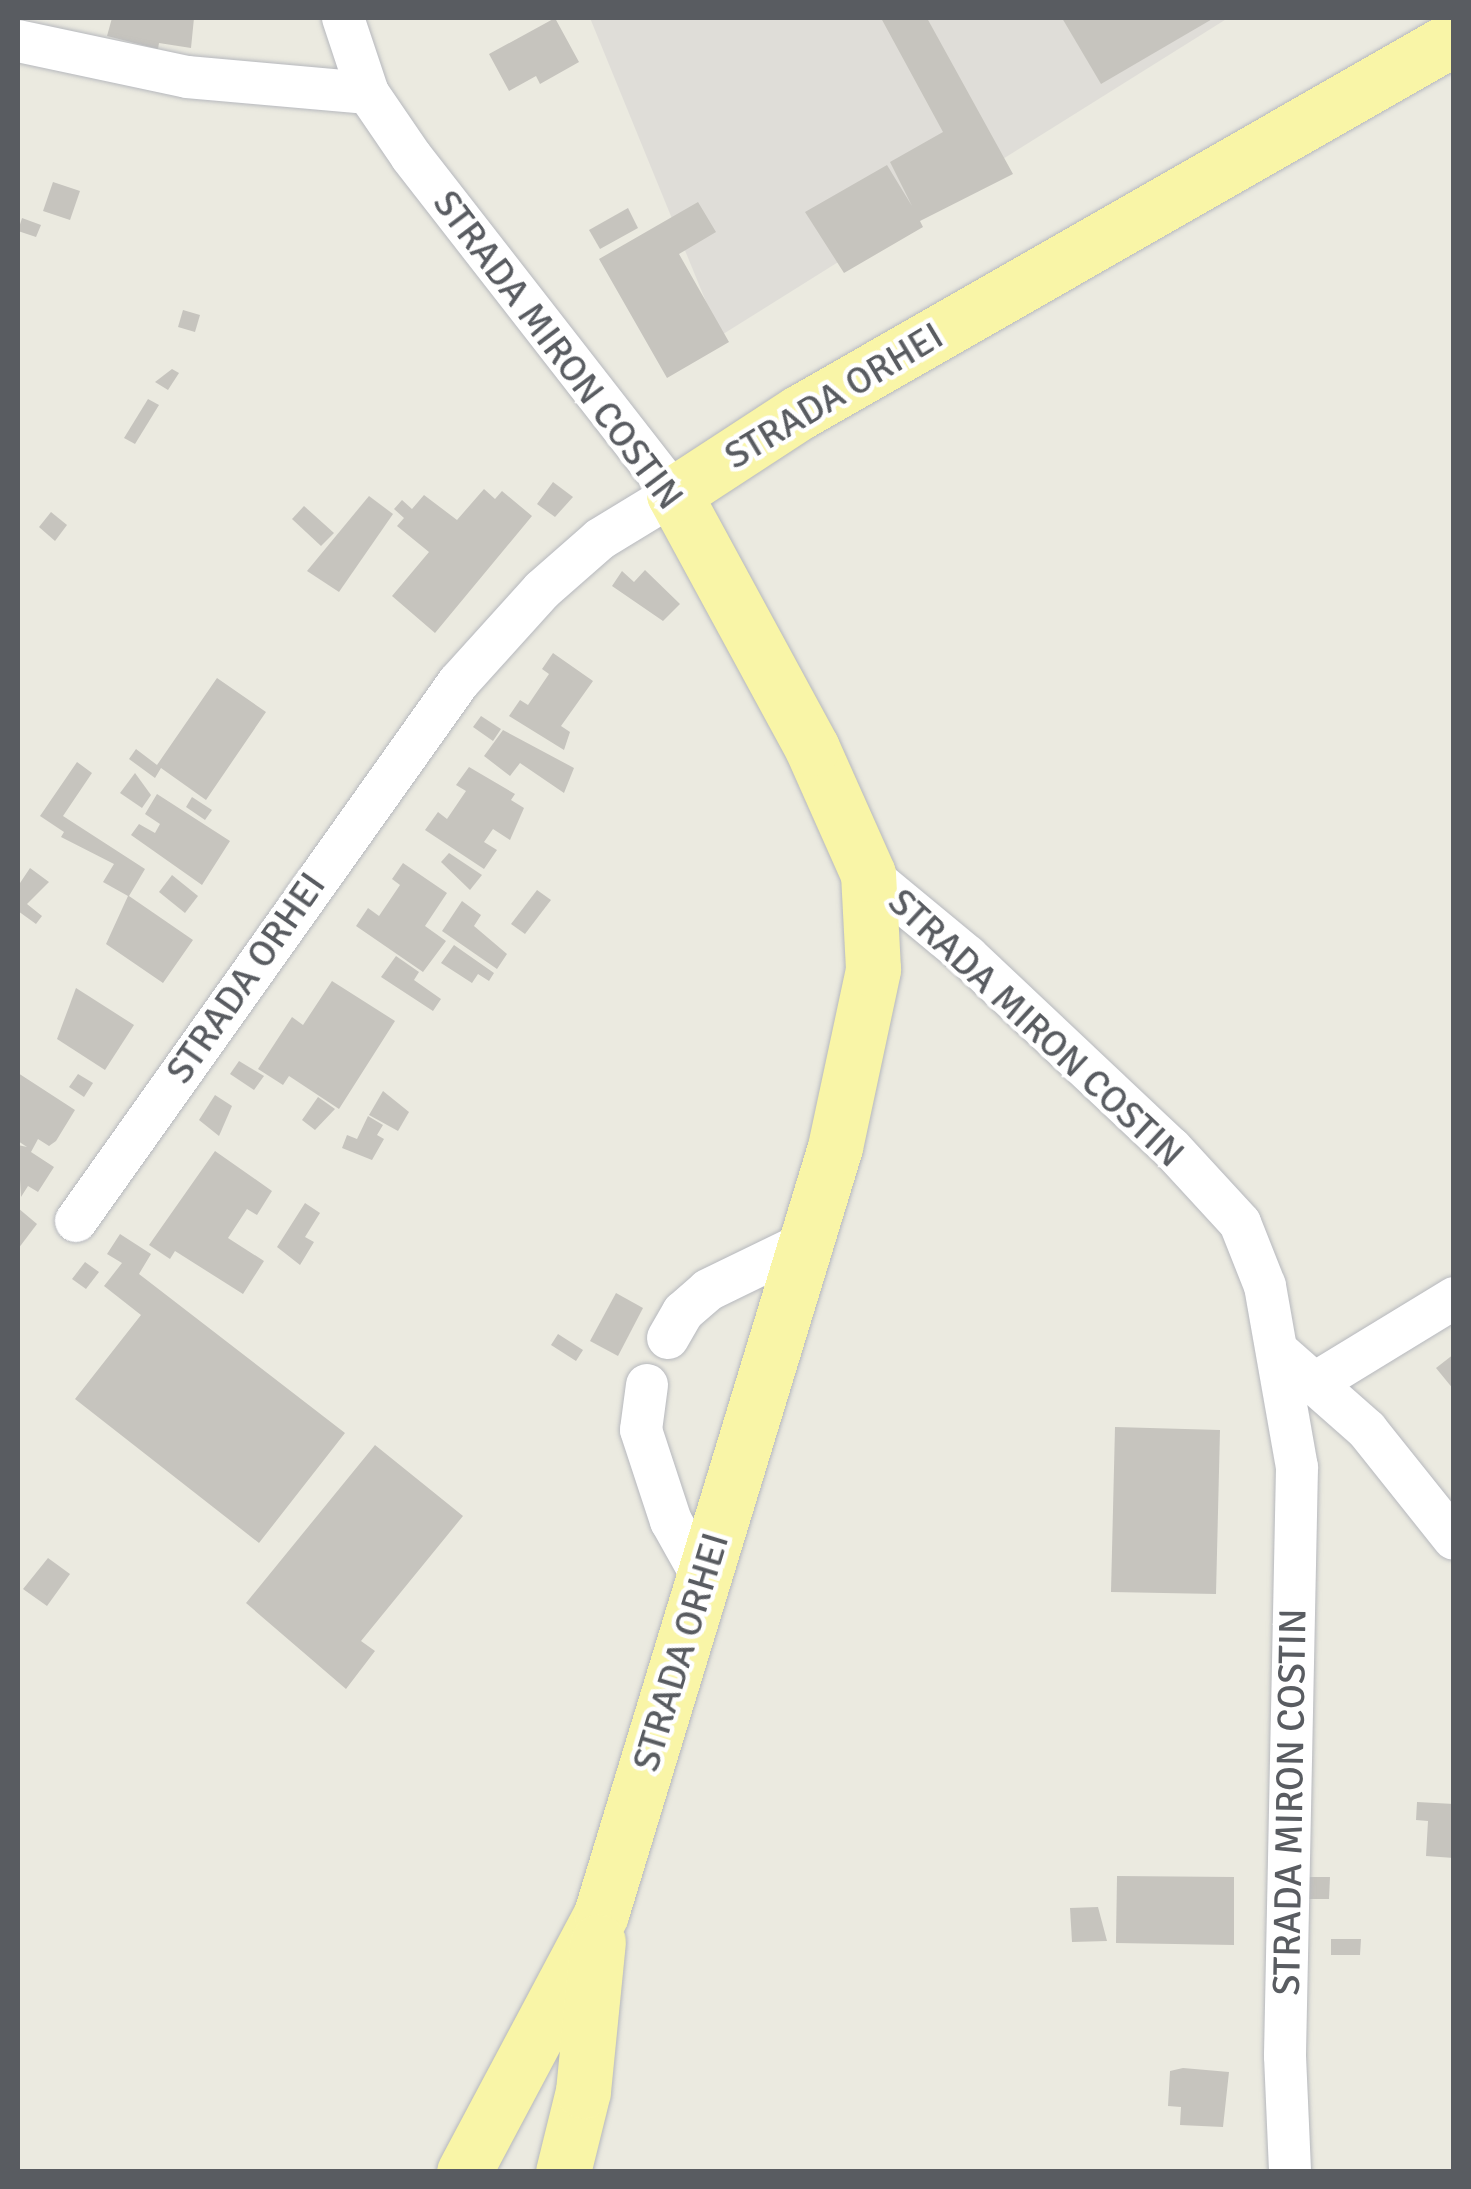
<!DOCTYPE html>
<style>
body{margin:0}
#map{position:relative;width:1471px;height:2189px;overflow:hidden;background:#ebeae0;font-family:Signika,sans-serif}
div>[style]{position:absolute}
.industrial>*{inset:0;background:#dfddd8}
.building>*{inset:0;background:#c6c4be}
.roads{filter:drop-shadow(0 0 2px #b6b8bd) drop-shadow(0 0 2px #b6b8bd)}
.minor>*{height:42px;margin:-21px;padding:0 21px;transform-origin:21px;border-radius:21px;background:#fff}
.major>*{height:55px;margin:-27.5px;padding:0 27.5px;transform-origin:27.5px;border-radius:27.5px;background:#f9f5a7}
span{translate:-50% -50%;white-space:nowrap;text-align:center;line-height:1.15;-webkit-text-stroke:9px #fff;paint-order:stroke}
.street-label{font-size:38px;color:#595c61}
.frame{position:absolute;inset:0;border:20px solid #595c61;pointer-events:none}
</style>
<div id="map">
<div class="industrial">
<i style="clip-path:polygon(590px 18px,1228px 18px,720px 336px)"></i>
</div>
<div class="building">
<i style="clip-path:polygon(112px 18px,194px 18px,191px 48px,159px 43px,158px 49px,107px 36px)"></i>
<i style="clip-path:polygon(555px 18px,579px 62px,540px 84px,536px 76px,509px 91px,489px 54px)"></i>
<i style="clip-path:polygon(881px 18px,927px 18px,1013px 174px,920px 221px,923px 227px,844px 273px,805px 212px,887px 165px,912px 206px,890px 162px,943px 132px)"></i>
<i style="clip-path:polygon(1062px 18px,1214px 18px,1101px 84px)"></i>
<i style="clip-path:polygon(53px 182px,80px 191px,70px 220px,43px 211px)"></i>
<i style="clip-path:polygon(698px 202px,716px 232px,679px 254px,729px 342px,667px 378px,599px 259px)"></i>
<i style="clip-path:polygon(628px 208px,638px 228px,600px 249px,589px 230px)"></i>
<i style="clip-path:polygon(22px 218px,41px 225px,36px 237px,18px 231px)"></i>
<i style="clip-path:polygon(183px 310px,200px 315px,195px 332px,178px 327px)"></i>
<i style="clip-path:polygon(172px 369px,179px 373px,168px 390px,155px 382px)"></i>
<i style="clip-path:polygon(148px 399px,159px 405px,135px 444px,124px 438px)"></i>
<i style="clip-path:polygon(553px 482px,573px 497px,555px 517px,537px 504px)"></i>
<i style="clip-path:polygon(484px 489px,495px 499px,502px 491px,532px 516px,435px 633px,392px 596px,429px 552px,397px 526px,404px 518px,394px 509px,402px 500px,412px 509px,424px 495px,457px 520px)"></i>
<i style="clip-path:polygon(369px 496px,393px 514px,339px 592px,307px 571px)"></i>
<i style="clip-path:polygon(304px 506px,334px 533px,321px 546px,292px 519px)"></i>
<i style="clip-path:polygon(51px 512px,67px 525px,55px 541px,39px 527px)"></i>
<i style="clip-path:polygon(645px 570px,680px 604px,663px 621px,612px 586px,622px 571px,634px 582px)"></i>
<i style="clip-path:polygon(553px 653px,593px 681px,561px 726px,570px 732px,564px 750px,509px 716px,520px 700px,528px 705px,549px 674px,542px 669px)"></i>
<i style="clip-path:polygon(217px 678px,266px 712px,206px 800px,161px 768px,155px 778px,129px 759px,136px 749px,157px 765px)"></i>
<i style="clip-path:polygon(481px 716px,501px 729px,493px 741px,473px 727px)"></i>
<i style="clip-path:polygon(503px 730px,574px 768px,564px 793px,520px 763px,510px 776px,484px 756px)"></i>
<i style="clip-path:polygon(77px 762px,92px 773px,63px 816px,145px 869px,129px 896px,193px 940px,163px 983px,106px 944px,128px 896px,103px 882px,114px 864px,61px 837px,64px 832px,40px 816px)"></i>
<i style="clip-path:polygon(469px 767px,515px 794px,511px 800px,524px 808px,510px 840px,493px 829px,484px 842px,497px 850px,484px 869px,425px 830px,438px 812px,447px 819px,466px 791px,456px 785px)"></i>
<i style="clip-path:polygon(135px 773px,151px 795px,142px 808px,120px 793px)"></i>
<i style="clip-path:polygon(157px 794px,230px 841px,202px 885px,131px 835px,139px 824px,155px 833px,160px 824px,145px 814px)"></i>
<i style="clip-path:polygon(192px 797px,212px 810px,205px 820px,186px 807px)"></i>
<i style="clip-path:polygon(449px 853px,482px 875px,470px 890px,441px 862px)"></i>
<i style="clip-path:polygon(403px 863px,447px 893px,425px 926px,446px 941px,423px 972px,356px 926px,368px 908px,379px 916px,400px 885px,392px 879px)"></i>
<i style="clip-path:polygon(30px 868px,49px 882px,27px 904px,42px 916px,36px 924px,18px 911px,18px 886px)"></i>
<i style="clip-path:polygon(172px 875px,198px 896px,185px 913px,159px 892px)"></i>
<i style="clip-path:polygon(537px 890px,551px 900px,525px 934px,511px 924px)"></i>
<i style="clip-path:polygon(462px 901px,481px 915px,474px 926px,507px 954px,497px 969px,442px 931px)"></i>
<i style="clip-path:polygon(454px 945px,494px 973px,489px 981px,478px 974px,472px 983px,441px 963px)"></i>
<i style="clip-path:polygon(396px 956px,419px 972px,414px 980px,441px 999px,433px 1011px,381px 977px)"></i>
<i style="clip-path:polygon(332px 981px,395px 1021px,339px 1109px,289px 1076px,283px 1085px,258px 1069px,292px 1017px,303px 1025px)"></i>
<i style="clip-path:polygon(76px 988px,134px 1025px,105px 1070px,57px 1039px)"></i>
<i style="clip-path:polygon(239px 1061px,264px 1076px,254px 1090px,230px 1074px)"></i>
<i style="clip-path:polygon(18px 1073px,75px 1110px,56px 1141px,49px 1146px,38px 1139px,31px 1152px,54px 1167px,38px 1192px,28px 1186px,21px 1197px,18px 1145px,27px 1147px,18px 1141px)"></i>
<i style="clip-path:polygon(78px 1074px,93px 1083px,84px 1097px,69px 1087px)"></i>
<i style="clip-path:polygon(383px 1091px,409px 1112px,398px 1131px,369px 1115px)"></i>
<i style="clip-path:polygon(215px 1095px,232px 1106px,219px 1136px,199px 1120px)"></i>
<i style="clip-path:polygon(318px 1097px,335px 1109px,315px 1130px,302px 1120px)"></i>
<i style="clip-path:polygon(368px 1116px,383px 1125px,377px 1135px,384px 1139px,372px 1160px,342px 1148px,347px 1135px,357px 1139px)"></i>
<i style="clip-path:polygon(215px 1151px,272px 1191px,257px 1215px,247px 1209px,228px 1238px,264px 1261px,243px 1294px,175px 1251px,170px 1259px,149px 1245px)"></i>
<i style="clip-path:polygon(305px 1203px,320px 1213px,305px 1237px,314px 1242px,300px 1265px,277px 1247px)"></i>
<i style="clip-path:polygon(18px 1208px,37px 1224px,18px 1249px)"></i>
<i style="clip-path:polygon(120px 1234px,151px 1254px,139px 1274px,345px 1433px,259px 1543px,75px 1399px,141px 1315px,104px 1286px,122px 1263px,107px 1254px)"></i>
<i style="clip-path:polygon(85px 1262px,99px 1272px,86px 1289px,72px 1279px)"></i>
<i style="clip-path:polygon(616px 1293px,643px 1308px,618px 1356px,590px 1341px)"></i>
<i style="clip-path:polygon(558px 1334px,583px 1350px,576px 1361px,551px 1345px)"></i>
<i style="clip-path:polygon(1454px 1354px,1454px 1390px,1436px 1368px)"></i>
<i style="clip-path:polygon(1115px 1427px,1220px 1430px,1216px 1594px,1111px 1592px)"></i>
<i style="clip-path:polygon(375px 1445px,463px 1516px,361px 1641px,375px 1651px,346px 1689px,246px 1603px)"></i>
<i style="clip-path:polygon(48px 1558px,70px 1574px,47px 1606px,23px 1589px)"></i>
<i style="clip-path:polygon(1417px 1802px,1454px 1804px,1454px 1858px,1426px 1856px,1428px 1821px,1416px 1820px)"></i>
<i style="clip-path:polygon(1117px 1876px,1234px 1877px,1234px 1945px,1116px 1943px)"></i>
<i style="clip-path:polygon(1307px 1877px,1330px 1877px,1329px 1899px,1307px 1899px)"></i>
<i style="clip-path:polygon(1098px 1907px,1107px 1941px,1072px 1942px,1070px 1908px)"></i>
<i style="clip-path:polygon(1331px 1939px,1361px 1939px,1360px 1955px,1331px 1955px)"></i>
<i style="clip-path:polygon(1183px 2068px,1229px 2072px,1223px 2127px,1180px 2125px,1181px 2107px,1168px 2106px,1170px 2071px)"></i>
</div>
<div class="roads">
<div class="minor">
<i style="left:18px;top:41px;width:173px;rotate:12deg"></i>
<i style="left:187px;top:77px;width:182px;rotate:5.1deg"></i>
<i style="left:868px;top:874px;width:129px;rotate:39.6deg"></i>
<i style="left:967px;top:956px;width:280px;rotate:43.3deg"></i>
<i style="left:1171px;top:1148px;width:102px;rotate:47.4deg"></i>
<i style="left:1240px;top:1223px;width:68px;rotate:68.4deg"></i>
<i style="left:1265px;top:1286px;width:184px;rotate:80deg"></i>
<i style="left:1297px;top:1467px;width:589px;rotate:91.17deg"></i>
<i style="left:1285px;top:2056px;width:116px;rotate:87.5deg"></i>
<i style="left:76px;top:1221px;width:660px;rotate:-54.62deg"></i>
<i style="left:458px;top:683px;width:125px;rotate:-47.9deg"></i>
<i style="left:542px;top:590px;width:77px;rotate:-41.3deg"></i>
<i style="left:600px;top:539px;width:87px;rotate:-31.3deg"></i>
<i style="left:674px;top:494px;width:428px;rotate:-127.9deg"></i>
<i style="left:411px;top:156px;width:76px;rotate:-124.3deg"></i>
<i style="left:368px;top:93px;width:79px;rotate:-108.4deg"></i>
<i style="left:668px;top:1338px;width:30px;rotate:-60deg"></i>
<i style="left:683px;top:1312px;width:33px;rotate:-41deg"></i>
<i style="left:708px;top:1290px;width:110px;rotate:-25.9deg"></i>
<i style="left:1282px;top:1355px;width:113px;rotate:41.4deg"></i>
<i style="left:1367px;top:1430px;width:139px;rotate:51.4deg"></i>
<i style="left:1315px;top:1383px;width:163px;rotate:-31.4deg"></i>
<i style="left:647px;top:1385px;width:45px;rotate:97.6deg"></i>
<i style="left:641px;top:1430px;width:96px;rotate:71.8deg"></i>
<i style="left:671px;top:1521px;width:68px;rotate:60.8deg"></i>
</div>
<div class="major">
<i style="left:464px;top:2172px;width:292px;rotate:-62deg"></i>
<i style="left:601px;top:1914px;width:802px;rotate:-73.03deg"></i>
<i style="left:835px;top:1147px;width:182px;rotate:-77.9deg"></i>
<i style="left:873px;top:969px;width:95px;rotate:-93deg"></i>
<i style="left:868px;top:874px;width:138px;rotate:-114deg"></i>
<i style="left:812px;top:748px;width:289px;rotate:-118.5deg"></i>
<i style="left:674px;top:494px;width:150px;rotate:-33.1deg"></i>
<i style="left:800px;top:412px;width:753px;rotate:-29.76deg"></i>
<i style="left:563px;top:2172px;width:83px;rotate:-76.1deg"></i>
<i style="left:583px;top:2091px;width:150px;rotate:-84.3deg"></i>
</div>
</div>
<div class="street-label">
<span style="left:558px;top:350px;rotate:53deg">STRADA MIRON COSTIN</span>
<span style="left:834px;top:396px;rotate:-31deg">STRADA ORHEI</span>
<span style="left:246px;top:978px;rotate:-55deg">STRADA ORHEI</span>
<span style="left:1036px;top:1028px;rotate:43deg">STRADA MIRON COSTIN</span>
<span style="left:681px;top:1652px;rotate:-73deg">STRADA ORHEI</span>
<span style="left:1290px;top:1802px;rotate:-89deg">STRADA MIRON COSTIN</span>
</div>
<div class="frame"></div>
</div>
